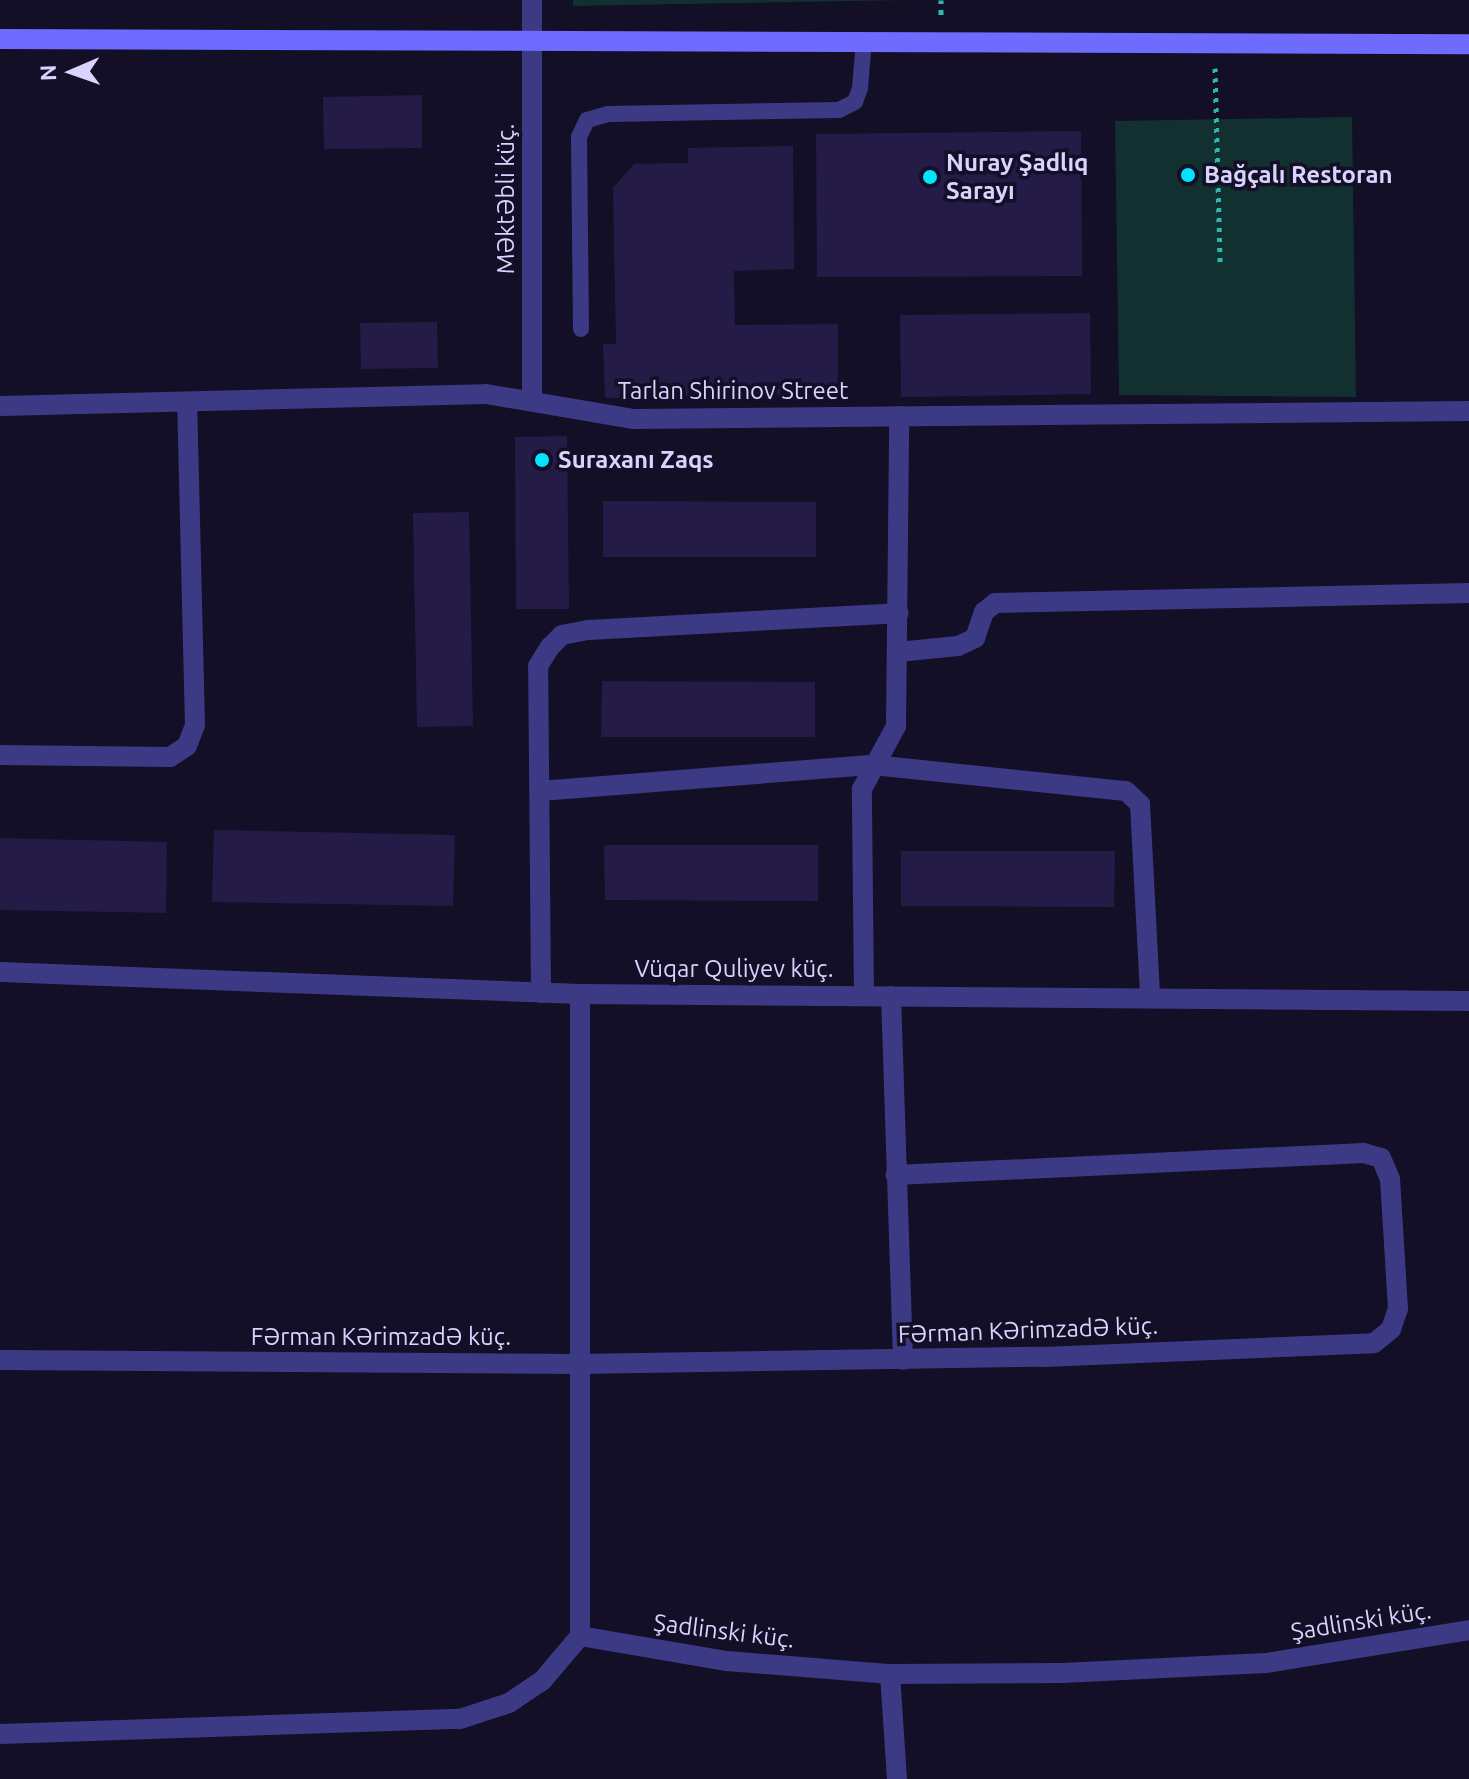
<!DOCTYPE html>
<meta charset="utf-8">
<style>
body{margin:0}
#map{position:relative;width:1469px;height:1779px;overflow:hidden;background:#130f26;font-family:Ubuntu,sans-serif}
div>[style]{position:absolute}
.green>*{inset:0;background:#12302f}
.building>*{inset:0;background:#241b47}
.path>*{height:5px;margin-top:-2.5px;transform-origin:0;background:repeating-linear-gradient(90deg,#2fb8b0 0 4px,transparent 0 10px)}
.lane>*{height:16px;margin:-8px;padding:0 8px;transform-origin:8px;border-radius:8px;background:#3d3a85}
.street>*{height:20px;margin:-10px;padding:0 10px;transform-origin:10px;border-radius:10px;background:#3d3a85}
.secondary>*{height:20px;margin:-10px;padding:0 10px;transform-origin:10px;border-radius:10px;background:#6f6bff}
.dots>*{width:22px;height:22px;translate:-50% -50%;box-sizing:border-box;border:4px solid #130f26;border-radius:50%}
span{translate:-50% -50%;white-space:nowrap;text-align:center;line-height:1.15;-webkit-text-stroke:7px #130f26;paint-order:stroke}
.poi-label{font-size:24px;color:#d9d4ff;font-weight:700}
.left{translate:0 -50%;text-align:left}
.street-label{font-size:24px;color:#d9d4ff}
.north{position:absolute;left:32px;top:32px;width:80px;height:80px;-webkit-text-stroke:6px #130f26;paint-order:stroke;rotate:268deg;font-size:22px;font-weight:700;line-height:32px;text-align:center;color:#d9d4ff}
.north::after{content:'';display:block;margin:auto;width:28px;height:36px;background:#d9d4ff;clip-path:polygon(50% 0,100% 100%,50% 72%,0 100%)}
</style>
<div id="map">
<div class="green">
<i style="clip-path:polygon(573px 0,907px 0,573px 6px)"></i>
<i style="clip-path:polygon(1352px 117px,1356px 397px,1119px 395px,1115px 121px)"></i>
</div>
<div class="building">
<i style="clip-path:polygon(422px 95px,422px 148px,324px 149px,323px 97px)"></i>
<i style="clip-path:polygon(1081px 131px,1082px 276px,817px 277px,816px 134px)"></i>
<i style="clip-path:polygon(793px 146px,794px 269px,734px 271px,735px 325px,838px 324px,838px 393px,605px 398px,603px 344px,616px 344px,613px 188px,634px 164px,688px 163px,688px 148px)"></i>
<i style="clip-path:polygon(1090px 313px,1091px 394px,901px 397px,900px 315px)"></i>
<i style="clip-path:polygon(437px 322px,438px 368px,361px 369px,360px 323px)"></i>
<i style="clip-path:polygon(567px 436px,569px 609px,516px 609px,515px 437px)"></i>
<i style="clip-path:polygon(603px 501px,816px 502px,816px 557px,603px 557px)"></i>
<i style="clip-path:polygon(469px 512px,473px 726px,417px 727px,413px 513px)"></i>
<i style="clip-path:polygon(602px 681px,815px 682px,815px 737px,601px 737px)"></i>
<i style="clip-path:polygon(214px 830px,455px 835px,453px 906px,212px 902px)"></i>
<i style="clip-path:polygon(0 838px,167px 842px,166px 913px,0 910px)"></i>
<i style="clip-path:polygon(604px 845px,818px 845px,818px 901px,605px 900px)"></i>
<i style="clip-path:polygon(901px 851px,1115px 851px,1114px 907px,901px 906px)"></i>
</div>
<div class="path">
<i style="left:941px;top:0;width:15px;rotate:90deg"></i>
<i style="left:1215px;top:68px;width:196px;rotate:88.5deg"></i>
</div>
<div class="lane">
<i style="left:581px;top:329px;width:192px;rotate:-90.6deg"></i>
<i style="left:579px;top:137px;width:19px;rotate:-65deg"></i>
<i style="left:587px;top:120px;width:22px;rotate:-16deg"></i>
<i style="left:608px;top:114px;width:231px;rotate:-1deg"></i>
<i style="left:839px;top:110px;width:18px;rotate:-27deg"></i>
<i style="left:855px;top:102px;width:15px;rotate:-70deg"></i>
<i style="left:860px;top:88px;width:48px;rotate:-85.2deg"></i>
</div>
<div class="street">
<i style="left:532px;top:398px;width:398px;rotate:-90deg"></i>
<i style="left:0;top:406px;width:486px;rotate:-1.4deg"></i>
<i style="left:486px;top:394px;width:150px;rotate:9.6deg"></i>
<i style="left:634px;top:419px;width:835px;rotate:-0.55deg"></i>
<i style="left:898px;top:652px;width:60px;rotate:-5.7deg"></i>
<i style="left:958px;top:646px;width:19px;rotate:-25deg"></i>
<i style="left:975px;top:638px;width:28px;rotate:-71deg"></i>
<i style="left:984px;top:612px;width:14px;rotate:-39deg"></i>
<i style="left:995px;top:603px;width:474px;rotate:-1.2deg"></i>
<i style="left:0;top:755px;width:170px;rotate:0.7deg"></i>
<i style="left:170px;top:757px;width:20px;rotate:-33deg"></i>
<i style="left:187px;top:746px;width:22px;rotate:-69deg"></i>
<i style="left:195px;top:725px;width:321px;rotate:-91.4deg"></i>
<i style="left:540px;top:791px;width:334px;rotate:-4.5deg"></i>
<i style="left:873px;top:765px;width:254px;rotate:5.9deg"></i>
<i style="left:1126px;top:791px;width:19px;rotate:43deg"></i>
<i style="left:1140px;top:804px;width:192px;rotate:87deg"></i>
<i style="left:0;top:972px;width:580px;rotate:2.17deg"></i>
<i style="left:580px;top:994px;width:889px;rotate:0.45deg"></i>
<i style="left:541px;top:993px;width:327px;rotate:-90.5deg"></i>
<i style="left:538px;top:666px;width:22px;rotate:-58deg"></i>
<i style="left:550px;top:647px;width:17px;rotate:-45deg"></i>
<i style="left:562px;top:635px;width:26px;rotate:-11deg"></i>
<i style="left:588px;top:630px;width:311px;rotate:-3.1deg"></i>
<i style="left:580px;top:994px;width:642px;rotate:90deg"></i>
<i style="left:864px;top:996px;width:207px;rotate:-90.6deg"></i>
<i style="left:862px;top:789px;width:72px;rotate:-61.6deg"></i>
<i style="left:896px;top:726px;width:310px;rotate:-89.4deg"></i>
<i style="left:891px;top:996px;width:364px;rotate:88.1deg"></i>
<i style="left:0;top:1360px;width:578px;rotate:0.4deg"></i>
<i style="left:578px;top:1364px;width:466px;rotate:-0.9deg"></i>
<i style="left:1044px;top:1357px;width:330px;rotate:-2.4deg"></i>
<i style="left:1374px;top:1343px;width:22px;rotate:-39deg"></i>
<i style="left:1391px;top:1329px;width:21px;rotate:-71deg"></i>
<i style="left:1398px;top:1309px;width:130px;rotate:-93.5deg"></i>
<i style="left:1390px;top:1179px;width:23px;rotate:-113deg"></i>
<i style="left:1381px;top:1158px;width:18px;rotate:-164deg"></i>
<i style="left:1364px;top:1153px;width:469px;rotate:177.3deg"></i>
<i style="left:890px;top:1674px;width:105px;rotate:86.2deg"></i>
<i style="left:0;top:1734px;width:460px;rotate:-1.9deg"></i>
<i style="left:460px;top:1719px;width:52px;rotate:-18.1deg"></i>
<i style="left:509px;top:1703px;width:40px;rotate:-34deg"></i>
<i style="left:542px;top:1681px;width:59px;rotate:-49.8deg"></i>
<i style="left:580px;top:1636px;width:149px;rotate:9.7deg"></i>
<i style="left:727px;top:1661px;width:164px;rotate:4.6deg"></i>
<i style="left:890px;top:1674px;width:172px;rotate:-0.3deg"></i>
<i style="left:1062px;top:1673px;width:204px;rotate:-2.8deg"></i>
<i style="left:1266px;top:1663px;width:206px;rotate:-9.2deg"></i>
</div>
<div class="secondary">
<i style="left:0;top:39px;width:1469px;rotate:0.2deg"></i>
</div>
<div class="dots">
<i style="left:1188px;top:175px;background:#00e5ff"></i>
<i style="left:930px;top:177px;background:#00e5ff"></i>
<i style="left:542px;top:460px;background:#00e5ff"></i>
</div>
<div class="poi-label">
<span class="left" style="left:946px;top:177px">Nuray Şadlıq<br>Sarayı</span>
<span class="left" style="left:1204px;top:175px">Bağçalı Restoran</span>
<span class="left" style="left:558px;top:460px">Suraxanı Zaqs</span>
</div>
<div class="street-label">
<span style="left:506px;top:199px;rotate:-90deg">Məktəbli küç.</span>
<span style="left:733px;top:391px">Tarlan Shirinov Street</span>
<span style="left:734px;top:969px">Vüqar Quliyev küç.</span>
<span style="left:1028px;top:1330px;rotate:-2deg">Fərman Kərimzadə küç.</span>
<span style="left:381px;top:1337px">Fərman Kərimzadə küç.</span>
<span style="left:1361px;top:1621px;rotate:-9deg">Şadlinski küç.</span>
<span style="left:724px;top:1631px;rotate:7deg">Şadlinski küç.</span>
</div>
<div class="north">N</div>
</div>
